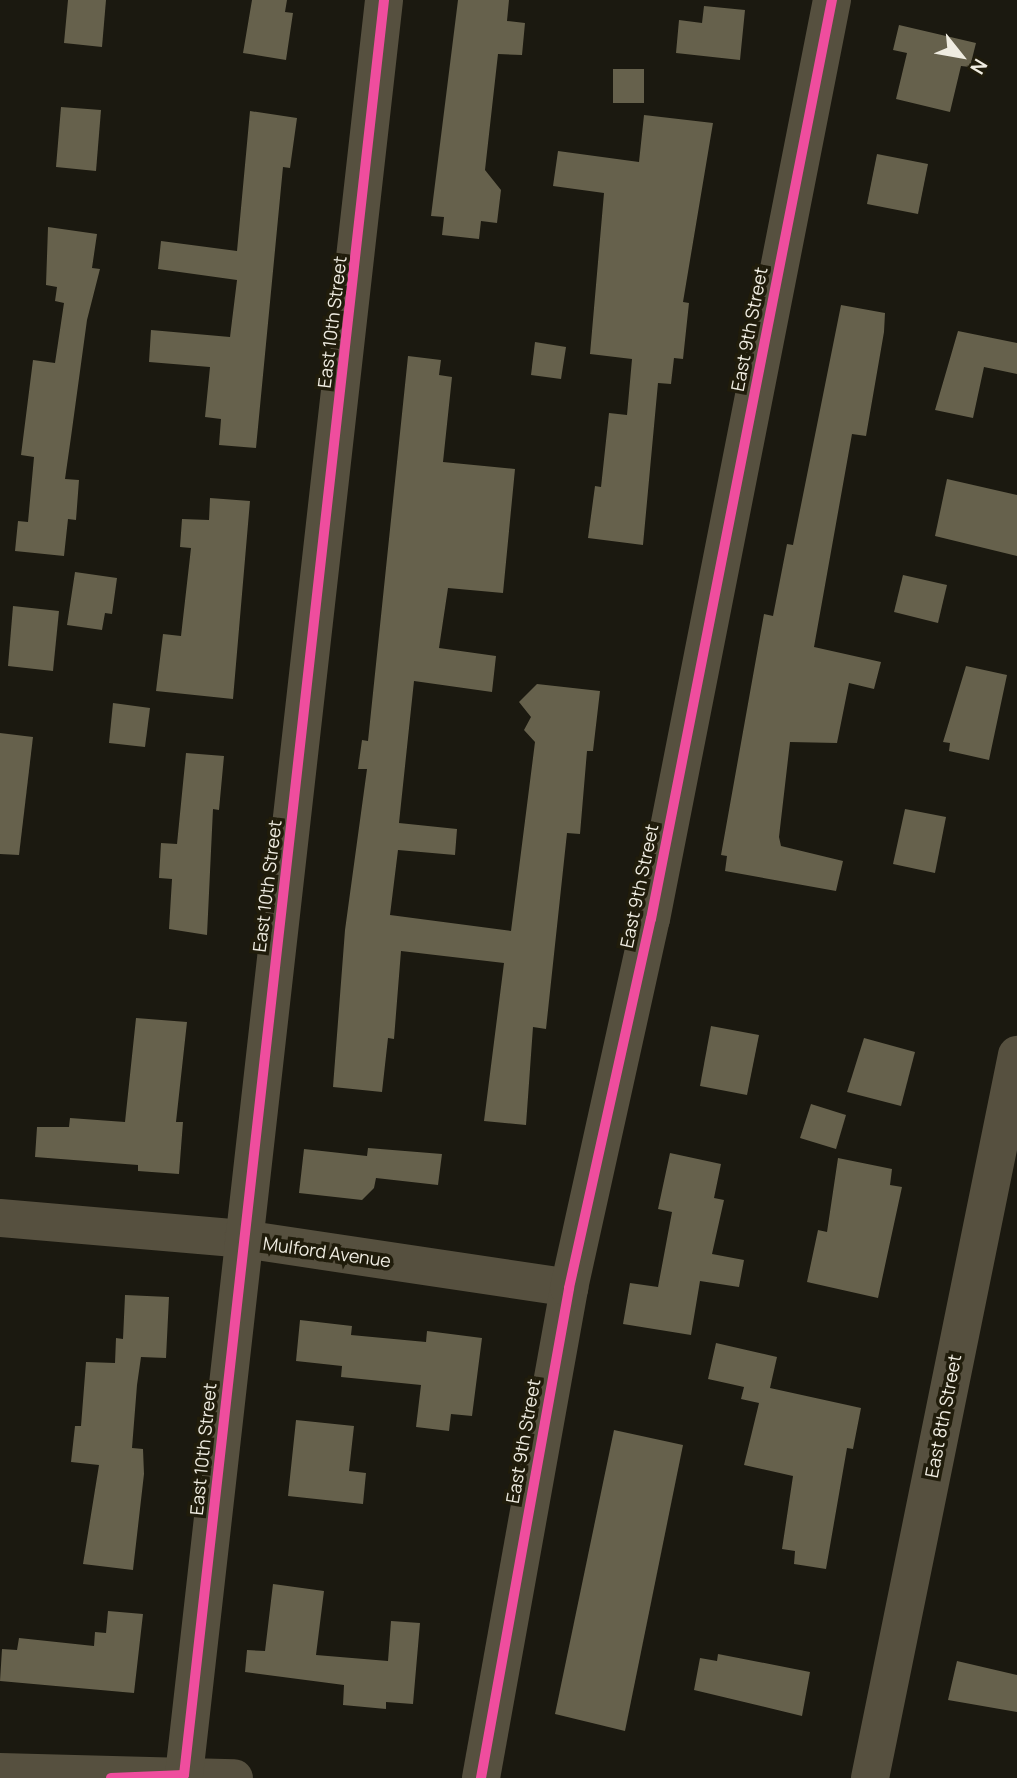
<!DOCTYPE html>
<style>
body{margin:0}
#map{position:relative;width:1017px;height:1778px;overflow:hidden;background:#1b1910;font-family:Manrope,sans-serif}
div>[style]{position:absolute}
.building>*{inset:0;background:#66614c}
.minor>*{height:38px;margin:-19px;padding:0 19px;transform-origin:19px;border-radius:19px;background:#56503f}
.cycleway>*{height:10px;margin:-5px;padding:0 5px;transform-origin:5px;border-radius:5px;background:#ef4d9e}
span{translate:-50% -50%;white-space:nowrap;text-align:center;line-height:1.15;-webkit-text-stroke:7px #201c0b;paint-order:stroke}
.street-label{font-size:18px;color:#efece1}
.north{position:absolute;left:926px;top:21px;width:70px;height:70px;-webkit-text-stroke:5px #201c0b;paint-order:stroke;rotate:121deg;font-size:19px;font-weight:700;line-height:28px;text-align:center;color:#efece1}
.north::after{content:'';display:block;margin:auto;width:24px;height:32px;background:#efece1;clip-path:polygon(50% 0,100% 100%,50% 72%,0 100%)}
</style>
<div id="map">
<div class="building">
<i style="clip-path:polygon(68px 0,106px 0,102px 47px,64px 43px)"></i>
<i style="clip-path:polygon(252px 0,287px 0,285px 12px,293px 13px,286px 60px,243px 53px)"></i>
<i style="clip-path:polygon(458px 0,509px 0,507px 21px,525px 23px,522px 55px,498px 54px,485px 170px,501px 190px,497px 223px,481px 221px,479px 239px,442px 235px,444px 217px,431px 216px)"></i>
<i style="clip-path:polygon(704px 6px,745px 10px,740px 60px,676px 53px,679px 20px,702px 23px)"></i>
<i style="clip-path:polygon(899px 25px,976px 43px,970px 67px,961px 66px,950px 112px,896px 99px,907px 53px,893px 50px)"></i>
<i style="clip-path:polygon(613px 69px,644px 69px,644px 103px,613px 103px)"></i>
<i style="clip-path:polygon(61px 107px,101px 110px,96px 171px,56px 167px)"></i>
<i style="clip-path:polygon(250px 111px,297px 118px,290px 168px,283px 167px,256px 448px,219px 445px,221px 419px,205px 417px,210px 367px,149px 362px,151px 330px,230px 337px,237px 280px,158px 269px,161px 241px,237px 251px)"></i>
<i style="clip-path:polygon(644px 115px,713px 123px,683px 302px,689px 303px,683px 359px,674px 358px,671px 384px,658px 383px,643px 545px,588px 538px,595px 486px,601px 487px,609px 413px,627px 415px,632px 359px,590px 354px,604px 193px,553px 186px,558px 151px,639px 162px)"></i>
<i style="clip-path:polygon(877px 154px,928px 164px,918px 214px,867px 204px)"></i>
<i style="clip-path:polygon(48px 227px,97px 234px,92px 268px,100px 269px,87px 320px,71px 437px,65px 479px,79px 480px,76px 520px,68px 519px,64px 556px,15px 551px,18px 521px,28px 522px,34px 457px,21px 455px,33px 360px,55px 363px,64px 303px,55px 301px,57px 287px,46px 285px)"></i>
<i style="clip-path:polygon(841px 305px,885px 313px,884px 332px,866px 436px,852px 434px,814px 647px,881px 662px,874px 689px,849px 683px,837px 743px,790px 742px,779px 837px,781px 846px,843px 861px,836px 891px,725px 871px,727px 856px,721px 855px,764px 614px,773px 616px,787px 544px,793px 545px)"></i>
<i style="clip-path:polygon(958px 331px,1017px 343px,1017px 374px,984px 367px,973px 418px,935px 410px)"></i>
<i style="clip-path:polygon(535px 342px,566px 347px,561px 379px,531px 375px)"></i>
<i style="clip-path:polygon(408px 356px,441px 360px,439px 375px,452px 377px,443px 462px,515px 469px,503px 593px,448px 588px,439px 648px,496px 656px,492px 692px,414px 681px,399px 823px,457px 829px,455px 855px,398px 850px,390px 915px,511px 931px,535px 742px,524px 730px,531px 717px,519px 702px,537px 684px,600px 691px,593px 751px,587px 751px,580px 834px,567px 833px,546px 1029px,533px 1027px,526px 1125px,484px 1121px,504px 963px,401px 951px,394px 1039px,388px 1038px,382px 1092px,333px 1087px,345px 930px,367px 769px,358px 769px,362px 740px,368px 741px)"></i>
<i style="clip-path:polygon(947px 479px,1017px 495px,1017px 556px,935px 536px)"></i>
<i style="clip-path:polygon(210px 498px,250px 501px,233px 699px,156px 691px,163px 634px,181px 636px,191px 548px,180px 547px,182px 519px,209px 520px)"></i>
<i style="clip-path:polygon(75px 572px,117px 578px,112px 614px,105px 613px,102px 630px,67px 625px)"></i>
<i style="clip-path:polygon(903px 575px,947px 585px,938px 623px,894px 612px)"></i>
<i style="clip-path:polygon(13px 606px,59px 611px,53px 671px,8px 666px)"></i>
<i style="clip-path:polygon(966px 666px,1007px 675px,989px 760px,949px 751px,950px 743px,943px 742px)"></i>
<i style="clip-path:polygon(113px 703px,150px 708px,145px 747px,109px 743px)"></i>
<i style="clip-path:polygon(0 733px,33px 737px,19px 855px,0 854px)"></i>
<i style="clip-path:polygon(186px 753px,224px 756px,219px 810px,213px 809px,207px 935px,169px 929px,172px 879px,159px 878px,161px 843px,177px 844px)"></i>
<i style="clip-path:polygon(905px 809px,946px 817px,935px 873px,893px 864px)"></i>
<i style="clip-path:polygon(136px 1018px,187px 1022px,176px 1122px,183px 1122px,179px 1174px,138px 1171px,138px 1165px,35px 1157px,37px 1127px,69px 1127px,70px 1118px,125px 1122px)"></i>
<i style="clip-path:polygon(711px 1026px,759px 1035px,747px 1095px,700px 1086px)"></i>
<i style="clip-path:polygon(864px 1038px,915px 1052px,901px 1106px,847px 1092px)"></i>
<i style="clip-path:polygon(811px 1104px,846px 1115px,836px 1149px,800px 1138px)"></i>
<i style="clip-path:polygon(368px 1148px,442px 1154px,438px 1185px,376px 1178px,374px 1188px,362px 1200px,299px 1193px,304px 1149px,367px 1156px)"></i>
<i style="clip-path:polygon(670px 1153px,721px 1164px,714px 1198px,724px 1200px,712px 1254px,744px 1260px,739px 1287px,700px 1281px,691px 1335px,623px 1324px,630px 1283px,658px 1287px,672px 1212px,658px 1209px)"></i>
<i style="clip-path:polygon(838px 1158px,892px 1169px,890px 1185px,902px 1187px,878px 1298px,807px 1282px,818px 1230px,827px 1232px)"></i>
<i style="clip-path:polygon(125px 1295px,169px 1297px,166px 1358px,141px 1357px,137px 1385px,132px 1448px,143px 1449px,144px 1474px,133px 1570px,83px 1564px,99px 1465px,71px 1462px,75px 1426px,81px 1426px,86px 1362px,115px 1363px,116px 1338px,123px 1339px)"></i>
<i style="clip-path:polygon(300px 1320px,352px 1326px,351px 1335px,426px 1342px,427px 1331px,482px 1338px,472px 1416px,451px 1414px,449px 1431px,416px 1427px,421px 1385px,341px 1377px,342px 1366px,296px 1361px)"></i>
<i style="clip-path:polygon(716px 1343px,777px 1357px,770px 1388px,861px 1408px,853px 1449px,847px 1448px,826px 1569px,794px 1564px,795px 1551px,782px 1549px,793px 1476px,744px 1465px,759px 1403px,741px 1399px,744px 1387px,708px 1379px)"></i>
<i style="clip-path:polygon(296px 1420px,354px 1426px,349px 1471px,366px 1473px,363px 1504px,288px 1496px)"></i>
<i style="clip-path:polygon(614px 1430px,683px 1445px,625px 1731px,555px 1714px)"></i>
<i style="clip-path:polygon(273px 1584px,324px 1591px,316px 1655px,388px 1661px,391px 1621px,420px 1623px,413px 1704px,386px 1702px,386px 1709px,343px 1705px,344px 1685px,245px 1672px,247px 1650px,265px 1651px)"></i>
<i style="clip-path:polygon(108px 1611px,143px 1614px,134px 1693px,0 1681px,2px 1649px,17px 1650px,19px 1638px,94px 1646px,95px 1632px,106px 1633px)"></i>
<i style="clip-path:polygon(718px 1654px,810px 1672px,802px 1716px,694px 1690px,700px 1658px,717px 1661px)"></i>
<i style="clip-path:polygon(957px 1661px,1017px 1675px,1017px 1712px,948px 1700px)"></i>
</div>
<div class="minor">
<i style="left:0;top:1218px;width:244px;rotate:4.9deg"></i>
<i style="left:243px;top:1239px;width:330px;rotate:8.5deg"></i>
<i style="left:0;top:1772px;width:234px;rotate:1.5deg"></i>
<i style="left:184px;top:1775px;width:1786px;rotate:-83.57deg"></i>
<i style="left:481px;top:1778px;width:498px;rotate:-79.8deg"></i>
<i style="left:569px;top:1288px;width:378px;rotate:-77.5deg"></i>
<i style="left:651px;top:919px;width:937px;rotate:-78.86deg"></i>
<i style="left:870px;top:1778px;width:738px;rotate:-78.51deg"></i>
</div>
<div class="cycleway">
<i style="left:111px;top:1778px;width:73px;rotate:-2.4deg"></i>
<i style="left:184px;top:1775px;width:1786px;rotate:-83.57deg"></i>
<i style="left:481px;top:1778px;width:498px;rotate:-79.8deg"></i>
<i style="left:569px;top:1288px;width:378px;rotate:-77.5deg"></i>
<i style="left:651px;top:919px;width:937px;rotate:-78.86deg"></i>
</div>
<div class="street-label">
<span style="left:332px;top:322px;rotate:-83deg">East 10th Street</span>
<span style="left:749px;top:329px;rotate:-79deg">East 9th Street</span>
<span style="left:267px;top:886px;rotate:-83deg">East 10th Street</span>
<span style="left:639px;top:886px;rotate:-78deg">East 9th Street</span>
<span style="left:327px;top:1252px;rotate:8deg">Mulford Avenue</span>
<span style="left:943px;top:1416px;rotate:-79deg">East 8th Street</span>
<span style="left:523px;top:1441px;rotate:-80deg">East 9th Street</span>
<span style="left:203px;top:1449px;rotate:-84deg">East 10th Street</span>
</div>
<div class="north">N</div>
</div>
